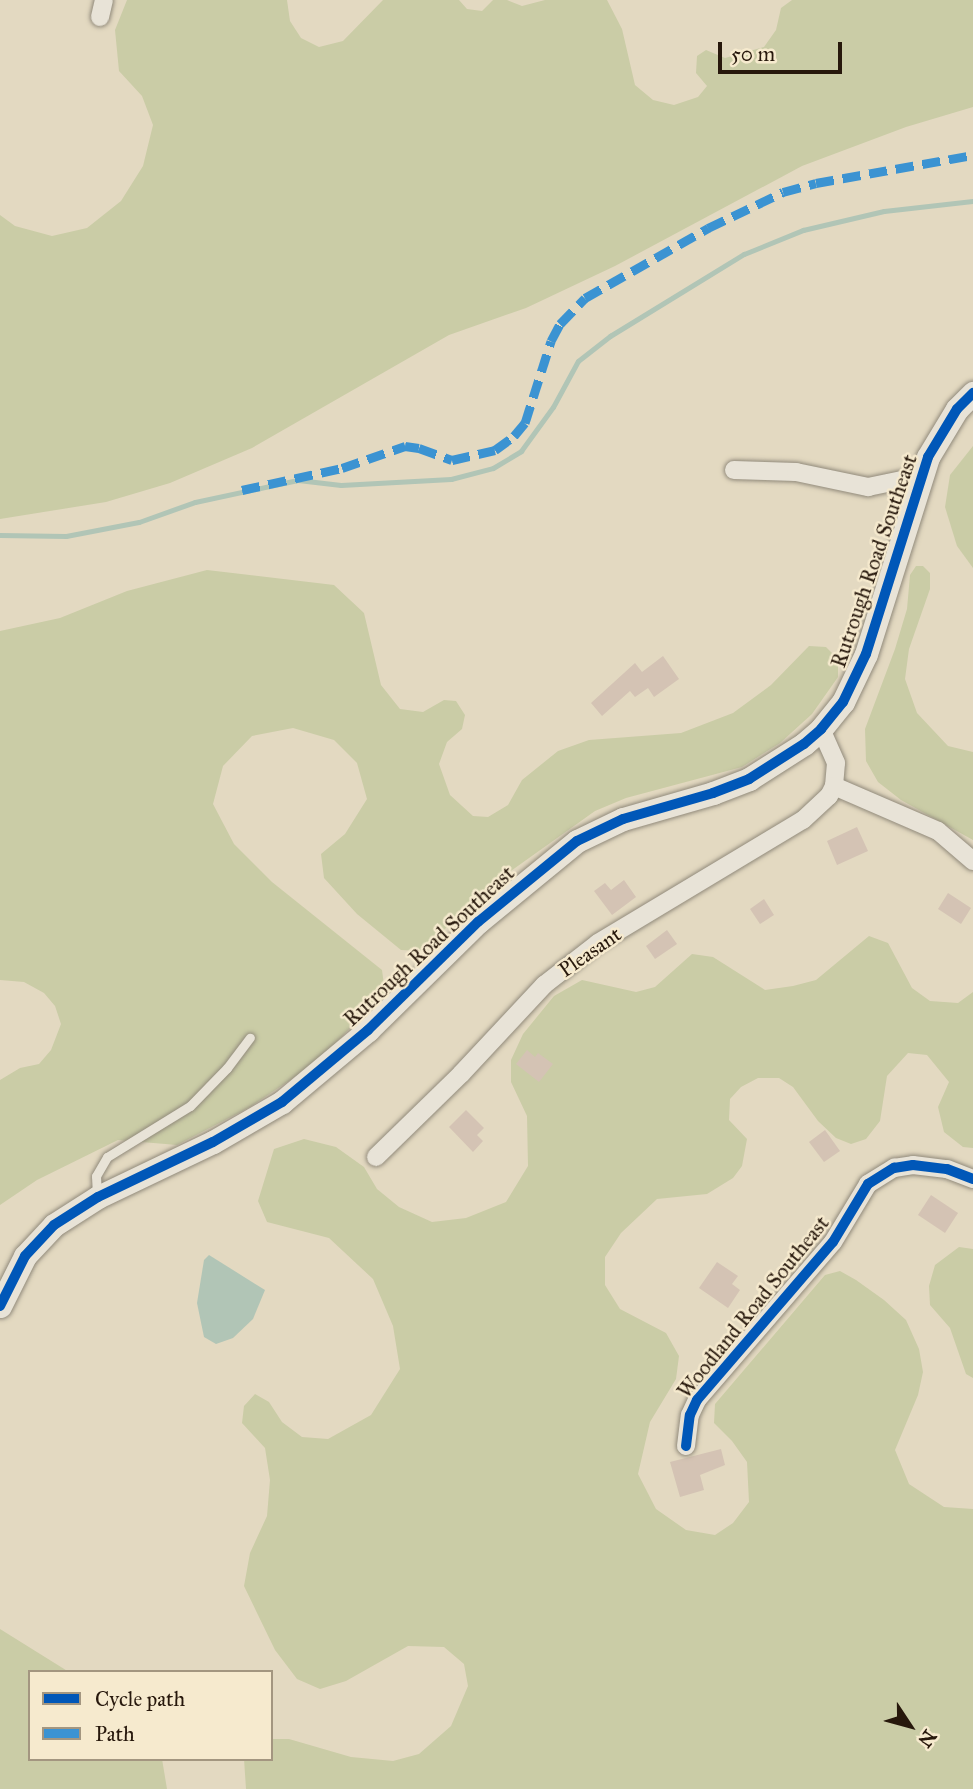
<!DOCTYPE html>
<style>
body{margin:0}
#map{position:relative;width:973px;height:1789px;overflow:hidden;background:#e3d9c1;font-family:"IM FELL Great Primer",serif}
div>[style]{position:absolute}
.green>*{inset:0;background:#cacca6}
.water>*{inset:0;background:#b1c5b6}
.stream>*{height:5px;margin:-2.5px;padding:0 2.5px;transform-origin:2.5px;border-radius:2.5px;background:#b1c5b6}
.building>*{inset:0;background:#d4c3b4}
.roads{filter:drop-shadow(0 0 2px #918a7b) drop-shadow(0 0 2px #918a7b)}
.service>*{height:9px;margin:-4.5px;padding:0 4.5px;transform-origin:4.5px;border-radius:4.5px;background:#e8e3d7}
.minor>*{height:18px;margin:-9px;padding:0 9px;transform-origin:9px;border-radius:9px;background:#e8e3d7}
.tertiary>*{height:23px;margin:-11.5px;padding:0 11.5px;transform-origin:11.5px;border-radius:11.5px;background:#e8e3d7}
.quiet>*{height:9px;margin-top:-4.5px;transform-origin:0;background:repeating-linear-gradient(90deg,#3b93d2 0 18px,transparent 0 27px)}
.cycleway>*{height:10px;margin:-5px;padding:0 5px;transform-origin:5px;border-radius:5px;background:#0057b8}
span{translate:-50% -50%;white-space:nowrap;text-align:center;line-height:1.15;-webkit-text-stroke:5px #f6eace;paint-order:stroke}
.street-label{font-size:21px;color:#27180c}
.legend{position:absolute;left:28px;top:1670px;width:245px;height:91px;box-sizing:border-box;background:#f6eace;border:2px solid #a39680;margin:0;padding:9px 12px;list-style:none;font-size:21px;color:#27180c}
.legend li{display:flex;align-items:center;gap:14px;height:35px}
.legend b{width:35px;border:2px solid #a39680}
.north{position:absolute;left:875px;top:1691px;width:70px;height:70px;-webkit-text-stroke:5px #f6eace;paint-order:stroke;rotate:126deg;font-size:19px;font-weight:700;line-height:28px;text-align:center;color:#27180c}
.north::after{content:'';display:block;margin:auto;width:24px;height:32px;background:#27180c;clip-path:polygon(50% 0,100% 100%,50% 72%,0 100%)}
.scale{position:absolute;left:718px;top:42px;width:124px;height:32px;box-sizing:border-box;border:4px solid #27180c;border-top:0;padding-left:9px;font-size:21px;line-height:24px;white-space:nowrap;color:#27180c;-webkit-text-stroke:5px #f6eace;paint-order:stroke}
</style>
<div id="map">
<div class="green">
<i style="clip-path:polygon(127px 0,287px 0,290px 21px,301px 38px,319px 47px,343px 41px,383px 0,459px 0,467px 9px,482px 11px,493px 0,507px 0,522px 6px,545px 0,607px 0,622px 29px,635px 85px,653px 100px,674px 105px,698px 97px,707px 86px,696px 73px,697px 56px,706px 50px,725px 58px,764px 47px,776px 30px,781px 8px,792px 0,973px 0,973px 107px,906px 127px,802px 166px,615px 266px,526px 308px,449px 335px,252px 448px,170px 483px,106px 502px,0 519px,0 215px,15px 226px,52px 236px,87px 228px,121px 201px,143px 166px,153px 125px,142px 96px,119px 71px,115px 30px)"></i>
<i style="clip-path:polygon(973px 446px,973px 568px,957px 546px,945px 507px,950px 475px)"></i>
<i style="clip-path:polygon(916px 566px,923px 566px,930px 573px,930px 589px,909px 649px,905px 679px,917px 713px,948px 746px,973px 752px,973px 840px,901px 800px,878px 782px,866px 761px,865px 729px,895px 649px,907px 609px,910px 575px)"></i>
<i style="clip-path:polygon(207px 570px,334px 585px,364px 613px,381px 685px,400px 709px,423px 712px,444px 700px,456px 701px,465px 715px,462px 729px,447px 742px,439px 764px,450px 795px,473px 816px,488px 817px,508px 805px,522px 780px,558px 751px,589px 740px,681px 733px,733px 713px,771px 685px,809px 646px,826px 647px,838px 659px,838px 677px,812px 714px,780px 743px,742px 767px,626px 798px,595px 811px,498px 880px,421px 951px,401px 950px,357px 914px,324px 878px,321px 854px,345px 834px,367px 799px,357px 763px,334px 740px,293px 728px,252px 736px,223px 766px,213px 804px,234px 844px,272px 882px,382px 970px,385px 992px,317px 1062px,250px 1107px,177px 1145px,118px 1140px,37px 1180px,0 1205px,0 1080px,20px 1068px,39px 1064px,51px 1050px,61px 1024px,55px 1006px,44px 993px,24px 982px,0 980px,0 631px,60px 618px,127px 591px)"></i>
<i style="clip-path:polygon(869px 936px,888px 943px,912px 988px,930px 1001px,958px 1003px,973px 992px,973px 1148px,963px 1147px,944px 1132px,938px 1107px,949px 1082px,927px 1055px,908px 1053px,887px 1076px,880px 1121px,866px 1139px,851px 1144px,836px 1138px,818px 1121px,793px 1087px,779px 1078px,758px 1078px,741px 1087px,730px 1099px,729px 1120px,747px 1139px,742px 1166px,733px 1178px,707px 1194px,657px 1199px,621px 1233px,605px 1257px,605px 1285px,620px 1309px,666px 1333px,679px 1356px,676px 1379px,650px 1422px,638px 1474px,656px 1509px,686px 1530px,715px 1535px,733px 1523px,749px 1502px,747px 1462px,732px 1441px,714px 1423px,715px 1404px,825px 1275px,840px 1271px,856px 1280px,884px 1300px,906px 1320px,919px 1349px,923px 1372px,918px 1395px,895px 1450px,909px 1484px,944px 1507px,973px 1509px,973px 1789px,246px 1789px,244px 1759px,271px 1759px,271px 1739px,289px 1739px,351px 1757px,393px 1761px,419px 1754px,451px 1726px,468px 1686px,464px 1664px,444px 1647px,408px 1646px,346px 1681px,320px 1689px,297px 1679px,275px 1650px,244px 1586px,250px 1553px,267px 1516px,270px 1480px,265px 1448px,242px 1423px,244px 1406px,255px 1394px,269px 1402px,282px 1422px,302px 1437px,328px 1439px,371px 1415px,400px 1369px,393px 1326px,373px 1279px,329px 1238px,267px 1222px,258px 1201px,274px 1149px,304px 1139px,336px 1147px,364px 1167px,377px 1189px,399px 1207px,432px 1222px,466px 1218px,506px 1202px,528px 1166px,527px 1116px,511px 1082px,511px 1060px,523px 1034px,554px 996px,582px 980px,636px 992px,655px 987px,692px 954px,713px 957px,765px 990px,793px 986px,816px 980px)"></i>
<i style="clip-path:polygon(959px 1247px,973px 1249px,973px 1378px,966px 1374px,950px 1328px,930px 1305px,929px 1286px,935px 1265px)"></i>
<i style="clip-path:polygon(0 1629px,69px 1672px,30px 1672px,30px 1759px,162px 1759px,167px 1789px,0 1789px)"></i>
</div>
<div class="water">
<i style="clip-path:polygon(209px 1255px,265px 1290px,253px 1319px,233px 1338px,216px 1344px,204px 1337px,197px 1303px,204px 1260px)"></i>
</div>
<div class="stream">
<i style="left:0;top:535px;width:66px;rotate:0.9deg"></i>
<i style="left:66px;top:536px;width:74px;rotate:-10.9deg"></i>
<i style="left:139px;top:522px;width:59px;rotate:-19.7deg"></i>
<i style="left:195px;top:502px;width:105px;rotate:-12.1deg"></i>
<i style="left:298px;top:480px;width:43px;rotate:6.6deg"></i>
<i style="left:341px;top:485px;width:110px;rotate:-3.1deg"></i>
<i style="left:451px;top:479px;width:43px;rotate:-14.7deg"></i>
<i style="left:493px;top:468px;width:33px;rotate:-31deg"></i>
<i style="left:521px;top:451px;width:54px;rotate:-54deg"></i>
<i style="left:553px;top:407px;width:52px;rotate:-61.5deg"></i>
<i style="left:578px;top:361px;width:41px;rotate:-38deg"></i>
<i style="left:610px;top:336px;width:157px;rotate:-31.5deg"></i>
<i style="left:744px;top:254px;width:64px;rotate:-22.1deg"></i>
<i style="left:803px;top:230px;width:83px;rotate:-13.2deg"></i>
<i style="left:884px;top:211px;width:90px;rotate:-6.4deg"></i>
</div>
<div class="building">
<i style="clip-path:polygon(663px 656px,679px 679px,654px 697px,648px 688px,635px 697px,630px 691px,602px 716px,591px 703px,635px 663px,642px 672px)"></i>
<i style="clip-path:polygon(857px 827px,868px 851px,837px 865px,827px 841px)"></i>
<i style="clip-path:polygon(624px 880px,636px 897px,612px 915px,594px 891px,605px 883px,611px 890px)"></i>
<i style="clip-path:polygon(948px 893px,971px 908px,961px 924px,938px 909px)"></i>
<i style="clip-path:polygon(764px 899px,774px 915px,760px 924px,750px 909px)"></i>
<i style="clip-path:polygon(667px 930px,677px 944px,655px 959px,646px 946px)"></i>
<i style="clip-path:polygon(527px 1050px,535px 1057px,538px 1053px,553px 1064px,539px 1082px,516px 1064px)"></i>
<i style="clip-path:polygon(466px 1110px,484px 1128px,477px 1135px,483px 1141px,473px 1152px,449px 1127px)"></i>
<i style="clip-path:polygon(825px 1130px,840px 1151px,824px 1162px,809px 1142px)"></i>
<i style="clip-path:polygon(931px 1195px,958px 1213px,945px 1233px,918px 1215px)"></i>
<i style="clip-path:polygon(717px 1262px,738px 1276px,732px 1284px,740px 1290px,728px 1308px,699px 1288px)"></i>
<i style="clip-path:polygon(721px 1449px,725px 1465px,700px 1475px,704px 1490px,680px 1497px,670px 1462px)"></i>
</div>
<div class="roads">
<div class="service">
<i style="left:97px;top:1195px;width:19px;rotate:-93deg"></i>
<i style="left:96px;top:1176px;width:22px;rotate:-60deg"></i>
<i style="left:107px;top:1157px;width:97px;rotate:-31.6deg"></i>
<i style="left:190px;top:1106px;width:53px;rotate:-45.8deg"></i>
<i style="left:227px;top:1068px;width:38px;rotate:-53deg"></i>
</div>
<div class="minor">
<i style="left:100px;top:17px;width:17px;rotate:-77deg"></i>
<i style="left:734px;top:470px;width:62px;rotate:1.8deg"></i>
<i style="left:796px;top:472px;width:74px;rotate:11.8deg"></i>
<i style="left:868px;top:487px;width:54px;rotate:-11.7deg"></i>
<i style="left:821px;top:729px;width:37px;rotate:66deg"></i>
<i style="left:836px;top:763px;width:23px;rotate:95deg"></i>
<i style="left:834px;top:786px;width:113px;rotate:23.4deg"></i>
<i style="left:938px;top:831px;width:46px;rotate:40.6deg"></i>
<i style="left:376px;top:1157px;width:119px;rotate:-44.3deg"></i>
<i style="left:461px;top:1074px;width:122px;rotate:-47deg"></i>
<i style="left:544px;top:985px;width:68px;rotate:-37.9deg"></i>
<i style="left:598px;top:943px;width:239px;rotate:-31deg"></i>
<i style="left:803px;top:820px;width:35px;rotate:-43deg"></i>
<i style="left:829px;top:796px;width:11px;rotate:-63deg"></i>
<i style="left:686px;top:1446px;width:31px;rotate:-83deg"></i>
<i style="left:690px;top:1415px;width:17px;rotate:-65deg"></i>
<i style="left:697px;top:1400px;width:208px;rotate:-49.3deg"></i>
<i style="left:833px;top:1242px;width:68px;rotate:-58.9deg"></i>
<i style="left:868px;top:1184px;width:31px;rotate:-32deg"></i>
<i style="left:894px;top:1168px;width:19px;rotate:-9deg"></i>
<i style="left:913px;top:1165px;width:34px;rotate:7deg"></i>
<i style="left:947px;top:1169px;width:28px;rotate:21deg"></i>
</div>
<div class="tertiary">
<i style="left:0;top:1306px;width:56px;rotate:-63.4deg"></i>
<i style="left:25px;top:1256px;width:42px;rotate:-46.9deg"></i>
<i style="left:54px;top:1225px;width:52px;rotate:-32.5deg"></i>
<i style="left:98px;top:1197px;width:127px;rotate:-25.6deg"></i>
<i style="left:213px;top:1142px;width:80px;rotate:-30.1deg"></i>
<i style="left:282px;top:1102px;width:112px;rotate:-39.9deg"></i>
<i style="left:368px;top:1030px;width:154px;rotate:-44.5deg"></i>
<i style="left:478px;top:922px;width:128px;rotate:-39.3deg"></i>
<i style="left:577px;top:841px;width:51px;rotate:-25.6deg"></i>
<i style="left:623px;top:819px;width:94px;rotate:-16.1deg"></i>
<i style="left:713px;top:793px;width:39px;rotate:-21deg"></i>
<i style="left:749px;top:779px;width:65px;rotate:-32.5deg"></i>
<i style="left:804px;top:744px;width:23px;rotate:-41deg"></i>
<i style="left:821px;top:729px;width:35px;rotate:-51deg"></i>
<i style="left:843px;top:702px;width:53px;rotate:-64.4deg"></i>
<i style="left:866px;top:654px;width:207px;rotate:-72.5deg"></i>
<i style="left:928px;top:457px;width:56px;rotate:-58.9deg"></i>
<i style="left:957px;top:409px;width:23px;rotate:-45deg"></i>
</div>
</div>
<div class="quiet">
<i style="left:242px;top:490px;width:102px;rotate:-12.4deg"></i>
<i style="left:342px;top:468px;width:67px;rotate:-19.2deg"></i>
<i style="left:405px;top:446px;width:14px;rotate:8deg"></i>
<i style="left:419px;top:448px;width:35px;rotate:20deg"></i>
<i style="left:452px;top:460px;width:44px;rotate:-13.1deg"></i>
<i style="left:495px;top:450px;width:24px;rotate:-36deg"></i>
<i style="left:514px;top:436px;width:17px;rotate:-50deg"></i>
<i style="left:525px;top:423px;width:86px;rotate:-72.4deg"></i>
<i style="left:551px;top:341px;width:19px;rotate:-62deg"></i>
<i style="left:560px;top:324px;width:36px;rotate:-46deg"></i>
<i style="left:585px;top:298px;width:142px;rotate:-29.6deg"></i>
<i style="left:708px;top:228px;width:83px;rotate:-25.6deg"></i>
<i style="left:783px;top:192px;width:34px;rotate:-15deg"></i>
<i style="left:816px;top:183px;width:159px;rotate:-10.1deg"></i>
</div>
<div class="cycleway">
<i style="left:0;top:1306px;width:56px;rotate:-63.4deg"></i>
<i style="left:25px;top:1256px;width:42px;rotate:-46.9deg"></i>
<i style="left:54px;top:1225px;width:52px;rotate:-32.5deg"></i>
<i style="left:98px;top:1197px;width:127px;rotate:-25.6deg"></i>
<i style="left:213px;top:1142px;width:80px;rotate:-30.1deg"></i>
<i style="left:282px;top:1102px;width:112px;rotate:-39.9deg"></i>
<i style="left:368px;top:1030px;width:154px;rotate:-44.5deg"></i>
<i style="left:478px;top:922px;width:128px;rotate:-39.3deg"></i>
<i style="left:577px;top:841px;width:51px;rotate:-25.6deg"></i>
<i style="left:623px;top:819px;width:94px;rotate:-16.1deg"></i>
<i style="left:713px;top:793px;width:39px;rotate:-21deg"></i>
<i style="left:749px;top:779px;width:65px;rotate:-32.5deg"></i>
<i style="left:804px;top:744px;width:23px;rotate:-41deg"></i>
<i style="left:821px;top:729px;width:35px;rotate:-51deg"></i>
<i style="left:843px;top:702px;width:53px;rotate:-64.4deg"></i>
<i style="left:866px;top:654px;width:207px;rotate:-72.5deg"></i>
<i style="left:928px;top:457px;width:56px;rotate:-58.9deg"></i>
<i style="left:957px;top:409px;width:23px;rotate:-45deg"></i>
<i style="left:686px;top:1446px;width:31px;rotate:-83deg"></i>
<i style="left:690px;top:1415px;width:17px;rotate:-65deg"></i>
<i style="left:697px;top:1400px;width:208px;rotate:-49.3deg"></i>
<i style="left:833px;top:1242px;width:68px;rotate:-58.9deg"></i>
<i style="left:868px;top:1184px;width:31px;rotate:-32deg"></i>
<i style="left:894px;top:1168px;width:19px;rotate:-9deg"></i>
<i style="left:913px;top:1165px;width:34px;rotate:7deg"></i>
<i style="left:947px;top:1169px;width:28px;rotate:21deg"></i>
</div>
<div class="street-label">
<span style="left:874px;top:561px;rotate:-71deg">Rutrough Road Southeast</span>
<span style="left:429px;top:946px;rotate:-43deg">Rutrough Road Southeast</span>
<span style="left:590px;top:952px;rotate:-35deg">Pleasant</span>
<span style="left:753px;top:1307px;rotate:-51deg">Woodland Road Southeast</span>
</div>
<ul class="legend">
<li><b style="height:9px;background:#0057b8"></b>Cycle path</li>
<li><b style="height:9px;background:#3b93d2"></b>Path</li>
</ul>
<div class="north">N</div>
<div class="scale">50 m</div>
</div>
